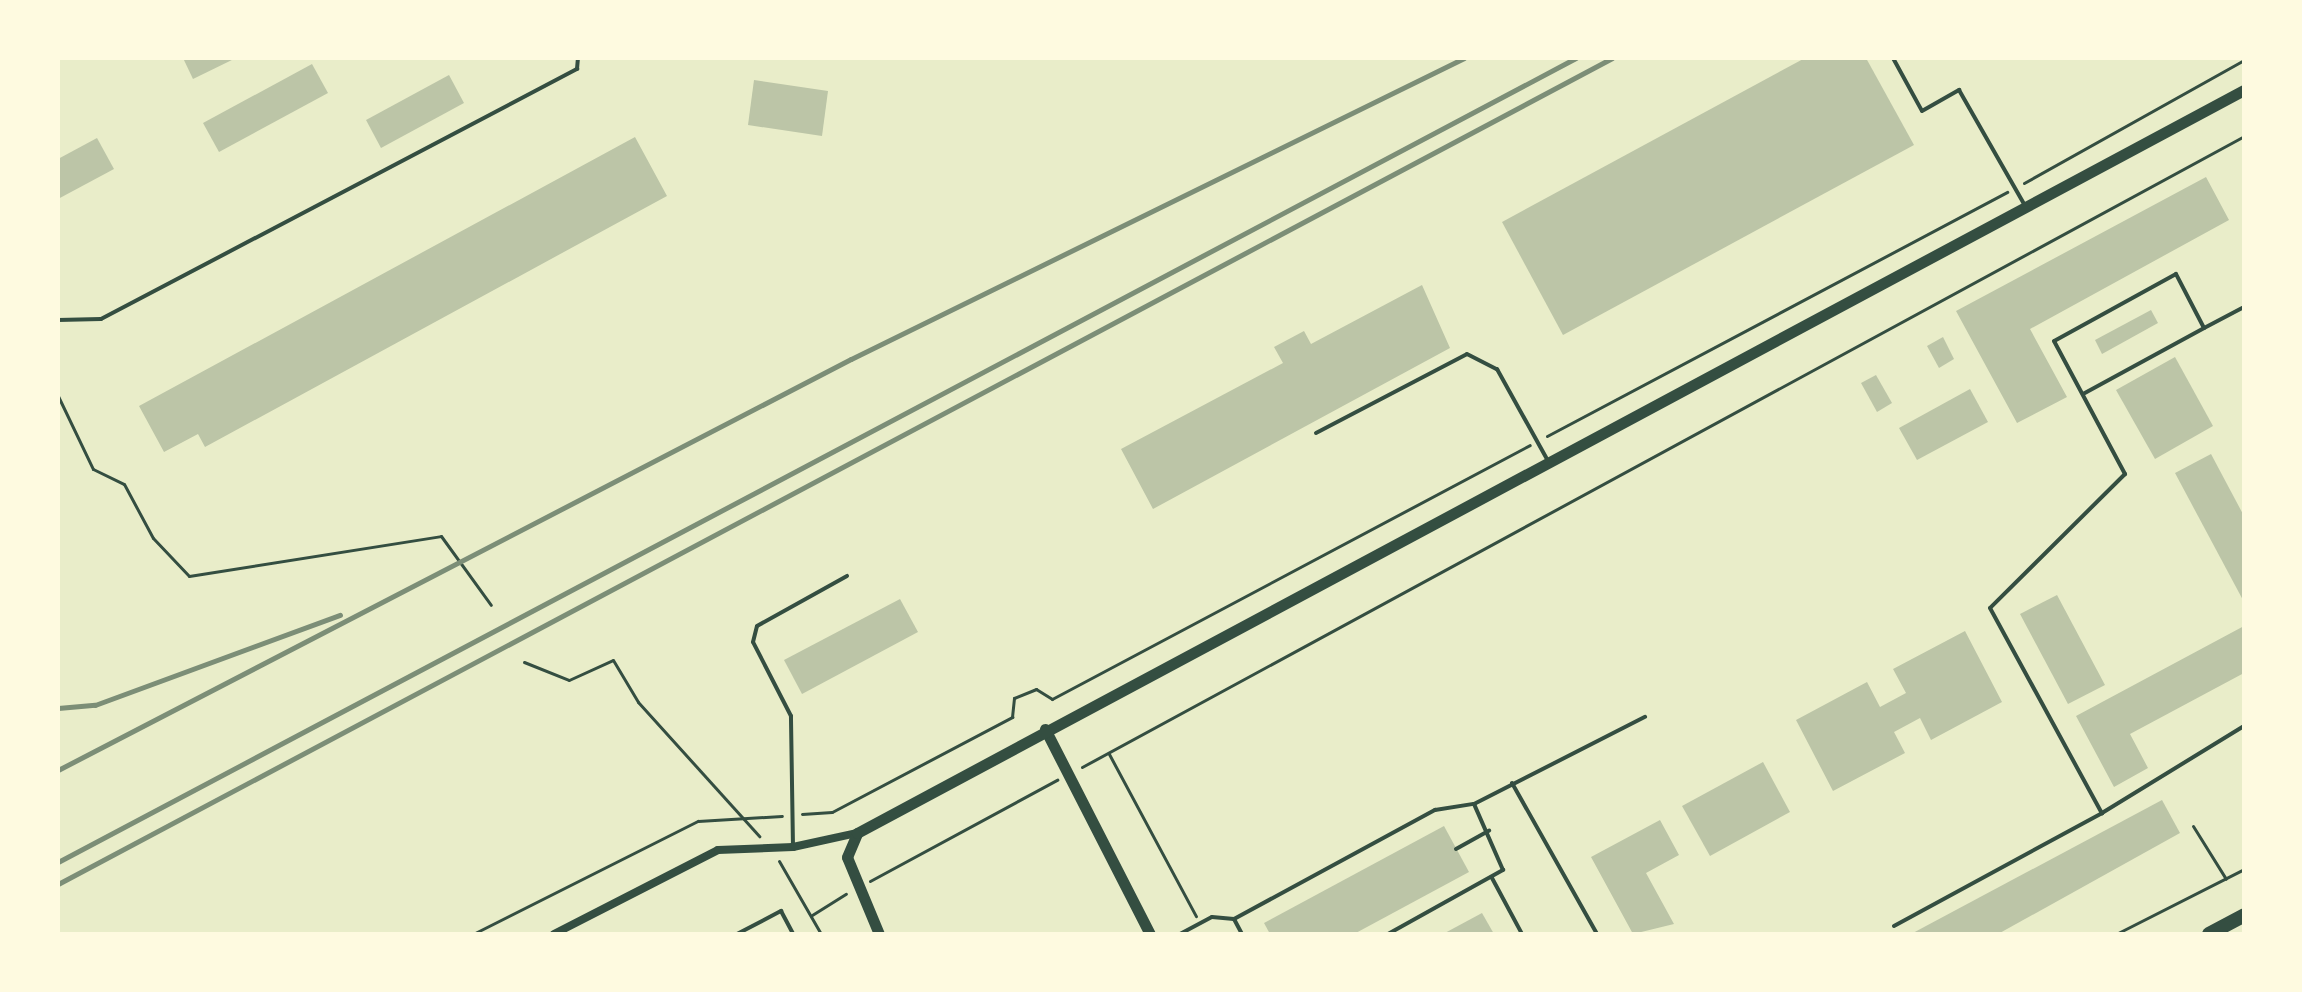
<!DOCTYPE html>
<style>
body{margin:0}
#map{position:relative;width:2302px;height:992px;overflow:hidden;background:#e9edc9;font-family:"DM Sans",sans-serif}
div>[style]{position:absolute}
.building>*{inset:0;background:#bcc5a7}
.path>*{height:3px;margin:-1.5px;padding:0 1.5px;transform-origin:1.5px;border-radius:1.5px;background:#344e41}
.service>*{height:4px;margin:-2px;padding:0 2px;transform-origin:2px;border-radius:2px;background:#344e41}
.minor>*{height:8px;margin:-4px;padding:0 4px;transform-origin:4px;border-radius:4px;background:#344e41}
.tertiary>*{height:11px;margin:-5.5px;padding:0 5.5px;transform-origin:5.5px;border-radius:5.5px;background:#344e41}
.primary>*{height:14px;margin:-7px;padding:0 7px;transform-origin:7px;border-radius:7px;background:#344e41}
.rail>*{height:5px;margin:-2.5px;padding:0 2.5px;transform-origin:2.5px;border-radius:2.5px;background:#7c8e77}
span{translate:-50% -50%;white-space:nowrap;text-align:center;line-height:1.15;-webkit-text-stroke:6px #fefae0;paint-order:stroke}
.frame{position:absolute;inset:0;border:60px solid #fefae0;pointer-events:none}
</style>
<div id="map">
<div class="building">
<i style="clip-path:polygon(183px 58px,236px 58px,193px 79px)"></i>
<i style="clip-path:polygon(1805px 58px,1866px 58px,1914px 145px,1563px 335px,1502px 222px)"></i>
<i style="clip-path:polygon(312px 64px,328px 93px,219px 152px,203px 123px)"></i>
<i style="clip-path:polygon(449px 75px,464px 103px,381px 148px,366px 120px)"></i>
<i style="clip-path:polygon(754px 80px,828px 91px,822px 136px,748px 125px)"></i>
<i style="clip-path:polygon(635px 137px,667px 196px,205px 447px,198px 434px,164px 452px,139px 406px)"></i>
<i style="clip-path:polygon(97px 138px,114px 169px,58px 199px,58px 159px)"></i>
<i style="clip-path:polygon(2206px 177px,2229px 220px,2030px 329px,2067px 397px,2017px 423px,1956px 311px)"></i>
<i style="clip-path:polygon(1422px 285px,1450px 348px,1153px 509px,1121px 449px,1283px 363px,1274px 347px,1304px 331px,1311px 344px)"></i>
<i style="clip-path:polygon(2151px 310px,2158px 323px,2102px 354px,2095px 340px)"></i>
<i style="clip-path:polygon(1943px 337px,1954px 359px,1939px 368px,1927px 346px)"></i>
<i style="clip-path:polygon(2175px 357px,2213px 426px,2155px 459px,2116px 390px)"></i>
<i style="clip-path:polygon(1876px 375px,1892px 403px,1877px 412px,1861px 383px)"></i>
<i style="clip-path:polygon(1970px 389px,1988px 422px,1917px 460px,1899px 428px)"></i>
<i style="clip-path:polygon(2211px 454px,2244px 516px,2244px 602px,2175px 473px)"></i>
<i style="clip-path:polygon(2057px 595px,2105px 685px,2068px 704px,2020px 614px)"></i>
<i style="clip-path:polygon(900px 599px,918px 632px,802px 694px,784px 660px)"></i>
<i style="clip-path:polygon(2244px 626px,2244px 673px,2130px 734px,2148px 768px,2114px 787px,2076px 716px)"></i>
<i style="clip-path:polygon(1965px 631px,2002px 702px,1931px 740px,1920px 718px,1894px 732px,1905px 753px,1833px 791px,1796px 720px,1867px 682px,1880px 707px,1906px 693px,1893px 669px)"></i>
<i style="clip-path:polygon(1763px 762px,1790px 812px,1710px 856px,1682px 806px)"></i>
<i style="clip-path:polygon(2162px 800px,2180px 833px,1998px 934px,1911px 934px)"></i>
<i style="clip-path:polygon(1660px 820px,1679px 855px,1646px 873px,1674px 924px,1633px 934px,1591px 857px)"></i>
<i style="clip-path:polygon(1444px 826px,1469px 872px,1354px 934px,1270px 934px,1264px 923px)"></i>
<i style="clip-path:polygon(1482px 913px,1494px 934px,1443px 934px)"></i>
</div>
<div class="path">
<i style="left:2024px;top:183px;width:252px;rotate:-29.2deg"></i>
<i style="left:58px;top:396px;width:81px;rotate:64.4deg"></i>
<i style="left:93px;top:469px;width:34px;rotate:26deg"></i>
<i style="left:124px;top:484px;width:61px;rotate:61.8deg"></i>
<i style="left:153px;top:538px;width:52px;rotate:46.5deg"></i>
<i style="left:189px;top:576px;width:255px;rotate:-9deg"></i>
<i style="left:441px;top:536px;width:85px;rotate:54.1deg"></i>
<i style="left:1547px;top:436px;width:521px;rotate:-27.94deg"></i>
<i style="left:524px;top:662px;width:48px;rotate:21.8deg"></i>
<i style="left:569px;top:680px;width:48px;rotate:-24.4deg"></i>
<i style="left:613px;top:660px;width:49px;rotate:59.2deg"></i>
<i style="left:638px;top:702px;width:181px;rotate:47.9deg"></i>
<i style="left:1109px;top:754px;width:184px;rotate:61.8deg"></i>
<i style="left:1082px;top:767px;width:1322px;rotate:-28.5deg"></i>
<i style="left:802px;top:814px;width:30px;rotate:-4deg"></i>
<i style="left:832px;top:812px;width:204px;rotate:-27.8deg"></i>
<i style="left:1012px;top:717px;width:19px;rotate:-84deg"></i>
<i style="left:1014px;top:698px;width:24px;rotate:-22deg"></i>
<i style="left:1036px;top:689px;width:19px;rotate:32deg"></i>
<i style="left:1052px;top:699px;width:541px;rotate:-27.99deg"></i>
<i style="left:2193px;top:826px;width:62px;rotate:58.1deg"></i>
<i style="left:779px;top:861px;width:84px;rotate:60.1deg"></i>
<i style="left:870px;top:881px;width:213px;rotate:-28.4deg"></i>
<i style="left:812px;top:915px;width:40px;rotate:-32deg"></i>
<i style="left:473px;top:934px;width:252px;rotate:-26.7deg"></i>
<i style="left:698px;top:821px;width:84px;rotate:-3.4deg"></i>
<i style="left:2116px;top:934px;width:144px;rotate:-26.9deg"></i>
</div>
<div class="service">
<i style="left:1893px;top:58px;width:60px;rotate:61.3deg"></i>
<i style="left:1922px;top:111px;width:43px;rotate:-29.6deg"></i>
<i style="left:1959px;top:90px;width:131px;rotate:60.3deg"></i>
<i style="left:2244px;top:307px;width:45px;rotate:152.3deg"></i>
<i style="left:2204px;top:328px;width:61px;rotate:-117.4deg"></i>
<i style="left:2176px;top:274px;width:139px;rotate:151.2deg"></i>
<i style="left:2054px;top:341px;width:151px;rotate:61.9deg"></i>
<i style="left:2125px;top:474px;width:190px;rotate:135.2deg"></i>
<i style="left:1990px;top:608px;width:234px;rotate:61.4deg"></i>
<i style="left:2102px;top:813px;width:167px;rotate:-31.5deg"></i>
<i style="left:58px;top:320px;width:43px;rotate:-1.3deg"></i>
<i style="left:101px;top:319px;width:538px;rotate:-27.71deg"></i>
<i style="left:577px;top:69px;width:11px;rotate:-85deg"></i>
<i style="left:2083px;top:394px;width:138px;rotate:-28.6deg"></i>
<i style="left:1316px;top:433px;width:170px;rotate:-27.6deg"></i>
<i style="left:1467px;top:354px;width:34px;rotate:27deg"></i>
<i style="left:1497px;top:369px;width:105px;rotate:61deg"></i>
<i style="left:1512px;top:783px;width:173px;rotate:60.6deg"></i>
<i style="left:793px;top:847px;width:131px;rotate:-90.9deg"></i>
<i style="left:791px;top:716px;width:83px;rotate:-117.2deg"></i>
<i style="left:753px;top:642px;width:16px;rotate:-76deg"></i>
<i style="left:757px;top:626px;width:103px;rotate:-29.1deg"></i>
<i style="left:1456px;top:849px;width:38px;rotate:-29deg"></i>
<i style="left:1492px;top:878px;width:64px;rotate:61.8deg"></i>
<i style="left:1234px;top:919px;width:229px;rotate:-28.5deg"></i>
<i style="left:1435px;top:810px;width:39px;rotate:-9deg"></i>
<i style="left:1474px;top:804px;width:192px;rotate:-27deg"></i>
<i style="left:1894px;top:926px;width:237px;rotate:-28.5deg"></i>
<i style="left:737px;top:934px;width:50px;rotate:-27.6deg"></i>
<i style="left:781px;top:911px;width:26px;rotate:62deg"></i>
<i style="left:1180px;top:934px;width:36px;rotate:-28deg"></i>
<i style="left:1212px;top:917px;width:22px;rotate:5deg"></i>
<i style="left:1234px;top:919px;width:17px;rotate:62deg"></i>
<i style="left:1388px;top:934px;width:132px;rotate:-29.1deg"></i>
<i style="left:1503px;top:870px;width:72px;rotate:-113.7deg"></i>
</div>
<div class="minor">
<i style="left:554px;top:934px;width:184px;rotate:-27.1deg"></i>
<i style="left:718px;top:850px;width:75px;rotate:-2.3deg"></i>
<i style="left:793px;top:847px;width:66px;rotate:-12.3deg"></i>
</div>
<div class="tertiary">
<i style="left:1045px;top:729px;width:230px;rotate:62.9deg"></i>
<i style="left:879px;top:934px;width:83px;rotate:-112.6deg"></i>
<i style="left:847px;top:857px;width:26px;rotate:-67deg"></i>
<i style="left:857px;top:833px;width:1573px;rotate:-28.18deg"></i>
</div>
<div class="primary">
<i style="left:2209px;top:934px;width:40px;rotate:-28deg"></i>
</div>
<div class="rail">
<i style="left:58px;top:708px;width:37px;rotate:-5deg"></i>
<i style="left:95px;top:705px;width:261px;rotate:-20.2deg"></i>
<i style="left:58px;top:770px;width:893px;rotate:-27.4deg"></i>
<i style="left:851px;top:359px;width:683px;rotate:-26.15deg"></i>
<i style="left:58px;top:862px;width:1718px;rotate:-27.91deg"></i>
<i style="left:58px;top:884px;width:1760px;rotate:-27.99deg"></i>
</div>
<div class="frame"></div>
</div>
